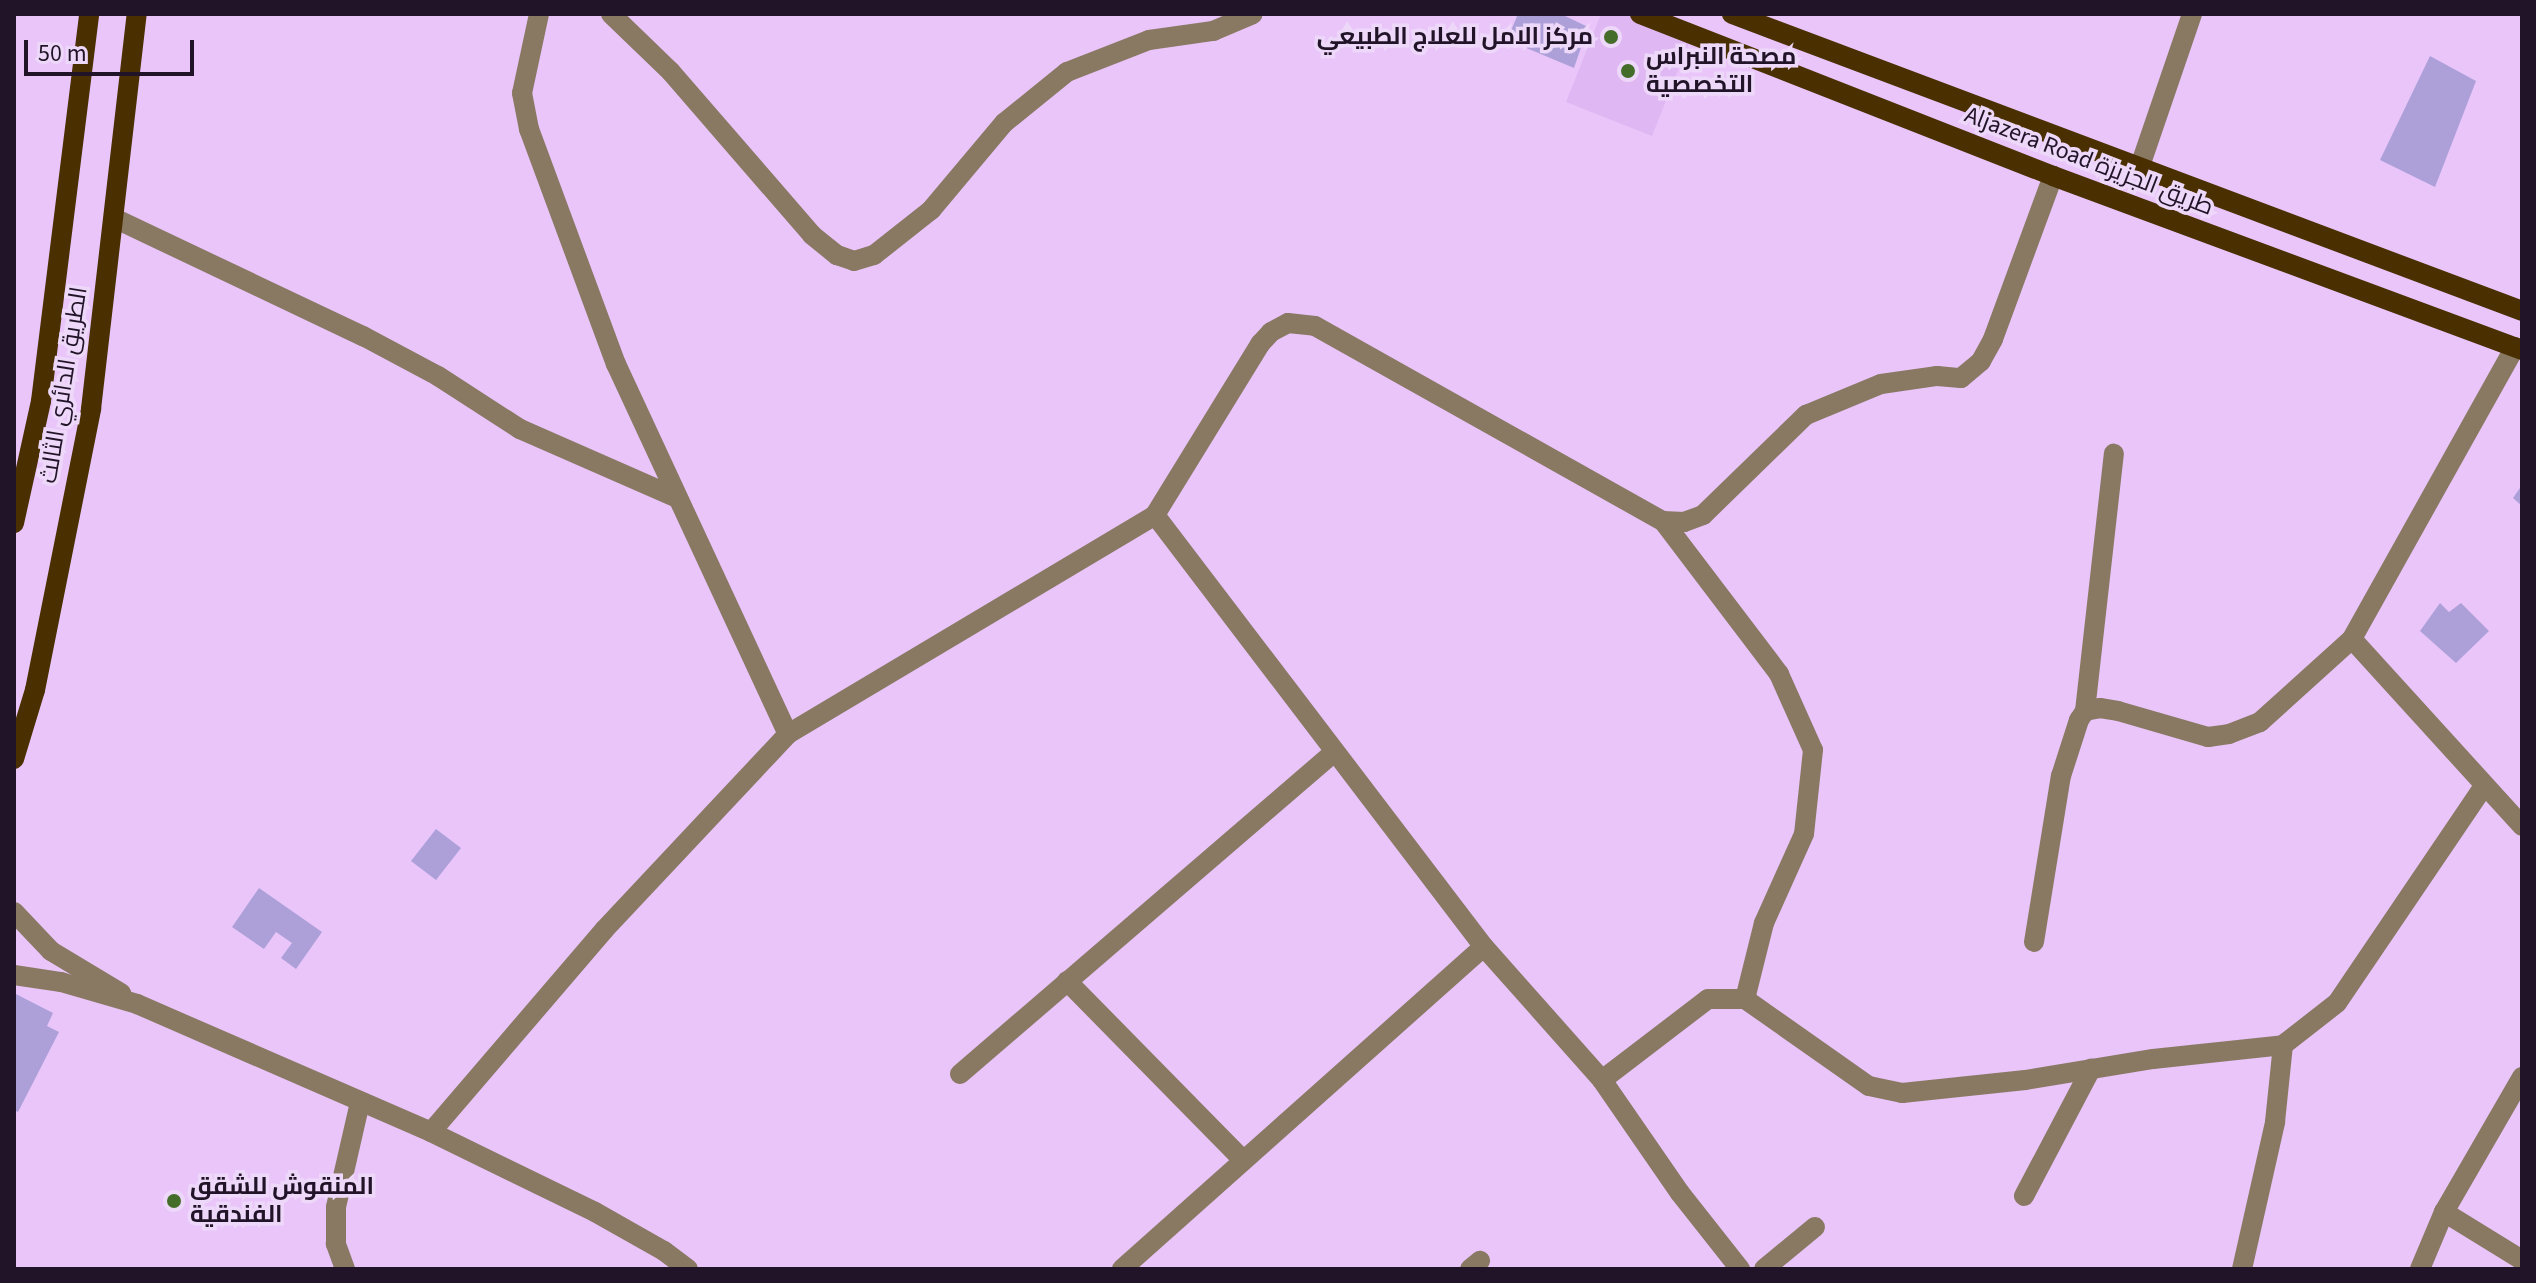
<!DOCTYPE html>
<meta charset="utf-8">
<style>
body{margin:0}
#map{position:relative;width:2536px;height:1283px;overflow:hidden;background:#e9c5fa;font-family:"Source Sans 3",Cairo,sans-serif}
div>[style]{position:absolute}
.built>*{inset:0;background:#dfb7f3}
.building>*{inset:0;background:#ada0d9}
.minor>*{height:20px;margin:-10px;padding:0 10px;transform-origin:10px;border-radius:10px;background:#897963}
.major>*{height:20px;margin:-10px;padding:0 10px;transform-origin:10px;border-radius:10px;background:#4a2f00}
.dots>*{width:22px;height:22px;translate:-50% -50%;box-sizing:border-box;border:4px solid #eed8f9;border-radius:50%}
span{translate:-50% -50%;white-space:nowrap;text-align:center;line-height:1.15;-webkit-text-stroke:7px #eed8f9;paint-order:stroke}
.poi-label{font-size:24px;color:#221428;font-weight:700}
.right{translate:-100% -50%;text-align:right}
.left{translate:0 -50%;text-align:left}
.street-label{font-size:24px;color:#221428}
.frame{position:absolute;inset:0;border:16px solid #221428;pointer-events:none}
.scale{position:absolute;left:24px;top:40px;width:170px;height:36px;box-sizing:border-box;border:4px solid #221428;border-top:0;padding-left:10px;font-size:24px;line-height:28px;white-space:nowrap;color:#221428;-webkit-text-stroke:6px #eed8f9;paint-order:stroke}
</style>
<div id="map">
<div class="built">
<i style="clip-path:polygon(1601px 14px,1624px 14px,1690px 40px,1652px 136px,1566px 102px)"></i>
</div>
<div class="building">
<i style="clip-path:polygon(1518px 14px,1561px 14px,1588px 27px,1574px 68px,1507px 40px)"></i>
<i style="clip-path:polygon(2430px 56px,2476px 81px,2435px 187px,2380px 160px)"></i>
<i style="clip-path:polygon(2522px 485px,2522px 506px,2513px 498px)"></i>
<i style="clip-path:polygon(2440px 603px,2449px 612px,2461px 603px,2489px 631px,2456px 663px,2420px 631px)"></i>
<i style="clip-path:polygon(436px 829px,461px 848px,436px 880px,411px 861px)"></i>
<i style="clip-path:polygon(259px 888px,322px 932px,296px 969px,281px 958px,292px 943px,276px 932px,264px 949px,232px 927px)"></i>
<i style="clip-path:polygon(14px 993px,53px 1013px,47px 1026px,59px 1032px,18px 1112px,14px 1110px)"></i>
</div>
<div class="minor">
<i style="left:539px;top:14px;width:81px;rotate:102.1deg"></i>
<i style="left:522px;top:93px;width:37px;rotate:79deg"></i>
<i style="left:529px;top:129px;width:251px;rotate:69.7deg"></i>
<i style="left:616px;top:364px;width:408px;rotate:65.1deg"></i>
<i style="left:611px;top:14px;width:83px;rotate:44deg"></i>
<i style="left:671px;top:72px;width:216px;rotate:49.1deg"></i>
<i style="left:812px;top:235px;width:32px;rotate:39deg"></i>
<i style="left:837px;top:255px;width:18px;rotate:19deg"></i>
<i style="left:854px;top:261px;width:21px;rotate:-17deg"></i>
<i style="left:874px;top:255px;width:73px;rotate:-38.3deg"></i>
<i style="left:931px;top:210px;width:114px;rotate:-50deg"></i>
<i style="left:1004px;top:123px;width:81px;rotate:-39deg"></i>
<i style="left:1067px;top:72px;width:88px;rotate:-21.3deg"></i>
<i style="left:1149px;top:40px;width:65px;rotate:-8deg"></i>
<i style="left:1213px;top:31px;width:43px;rotate:-23deg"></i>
<i style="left:2139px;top:169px;width:164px;rotate:-71.1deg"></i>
<i style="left:114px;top:218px;width:276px;rotate:25.4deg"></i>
<i style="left:363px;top:336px;width:85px;rotate:28.1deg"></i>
<i style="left:438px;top:376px;width:98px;rotate:32.9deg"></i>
<i style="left:520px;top:429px;width:169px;rotate:23.7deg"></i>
<i style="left:2515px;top:347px;width:334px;rotate:119.2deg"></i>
<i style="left:2352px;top:639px;width:253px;rotate:47.7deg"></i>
<i style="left:1155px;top:515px;width:543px;rotate:52.71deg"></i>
<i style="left:1484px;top:947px;width:178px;rotate:48.4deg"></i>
<i style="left:1602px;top:1080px;width:137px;rotate:55.4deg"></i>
<i style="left:1680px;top:1193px;width:97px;rotate:51.7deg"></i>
<i style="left:1663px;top:521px;width:192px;rotate:52.8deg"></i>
<i style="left:1779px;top:674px;width:83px;rotate:65.9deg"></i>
<i style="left:1813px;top:750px;width:84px;rotate:96.1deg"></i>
<i style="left:1804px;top:834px;width:98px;rotate:114.2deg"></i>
<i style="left:1764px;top:923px;width:78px;rotate:104deg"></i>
<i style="left:2085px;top:711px;width:15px;rotate:-11deg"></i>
<i style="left:2100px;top:708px;width:18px;rotate:9deg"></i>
<i style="left:2118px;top:711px;width:94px;rotate:16.1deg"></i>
<i style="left:2208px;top:737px;width:21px;rotate:-8deg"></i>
<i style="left:2229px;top:734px;width:33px;rotate:-21deg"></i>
<i style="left:2260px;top:722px;width:124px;rotate:-42.1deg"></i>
<i style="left:14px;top:912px;width:54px;rotate:46.5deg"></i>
<i style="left:51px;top:951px;width:82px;rotate:31deg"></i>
<i style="left:2034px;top:942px;width:168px;rotate:-80.8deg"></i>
<i style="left:2061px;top:776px;width:59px;rotate:-72.2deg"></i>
<i style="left:2079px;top:720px;width:11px;rotate:-56deg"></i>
<i style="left:2085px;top:711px;width:259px;rotate:-83.6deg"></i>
<i style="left:14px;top:975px;width:48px;rotate:8.5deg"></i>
<i style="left:61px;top:982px;width:79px;rotate:16.1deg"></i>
<i style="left:137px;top:1004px;width:321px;rotate:23.5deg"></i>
<i style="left:431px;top:1132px;width:182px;rotate:26deg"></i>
<i style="left:595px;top:1212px;width:79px;rotate:29.5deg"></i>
<i style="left:664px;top:1251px;width:30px;rotate:37deg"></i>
<i style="left:1067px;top:981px;width:251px;rotate:45.5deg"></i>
<i style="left:960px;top:1074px;width:494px;rotate:-40.7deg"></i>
<i style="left:1602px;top:1080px;width:133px;rotate:-37.4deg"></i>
<i style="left:1708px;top:999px;width:37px"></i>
<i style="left:1745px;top:999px;width:151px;rotate:35.1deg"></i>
<i style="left:1869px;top:1086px;width:34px;rotate:12deg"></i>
<i style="left:1902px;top:1093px;width:124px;rotate:-6deg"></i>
<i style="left:2025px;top:1080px;width:130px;rotate:-9.3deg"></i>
<i style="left:2153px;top:1059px;width:131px;rotate:-6.1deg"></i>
<i style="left:2283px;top:1045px;width:68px;rotate:-37.9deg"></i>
<i style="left:2337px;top:1003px;width:262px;rotate:-55.9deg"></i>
<i style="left:431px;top:1132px;width:266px;rotate:-49.4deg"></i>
<i style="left:604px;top:930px;width:269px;rotate:-46.8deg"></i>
<i style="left:788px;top:734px;width:427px;rotate:-30.8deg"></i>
<i style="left:1155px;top:515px;width:201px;rotate:-58.4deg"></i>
<i style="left:1260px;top:344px;width:16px;rotate:-47deg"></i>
<i style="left:1271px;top:332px;width:19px;rotate:-28deg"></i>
<i style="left:1288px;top:323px;width:27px;rotate:6deg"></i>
<i style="left:1315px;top:326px;width:399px;rotate:29.3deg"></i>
<i style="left:1663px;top:521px;width:21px;rotate:3deg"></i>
<i style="left:1684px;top:522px;width:20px;rotate:-20deg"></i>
<i style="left:1703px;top:515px;width:144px;rotate:-44.2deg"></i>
<i style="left:1806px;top:415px;width:81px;rotate:-22.5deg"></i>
<i style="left:1881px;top:384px;width:57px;rotate:-8.1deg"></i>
<i style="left:1937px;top:376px;width:24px;rotate:5deg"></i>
<i style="left:1961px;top:378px;width:26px;rotate:-40deg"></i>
<i style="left:1981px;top:361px;width:25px;rotate:-61deg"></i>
<i style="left:1993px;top:339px;width:174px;rotate:-69.8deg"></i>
<i style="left:2024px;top:1196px;width:144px;rotate:-62.2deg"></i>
<i style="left:2444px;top:1212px;width:92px;rotate:31.6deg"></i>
<i style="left:345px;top:1269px;width:27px;rotate:-110deg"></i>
<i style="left:336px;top:1244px;width:37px;rotate:-90deg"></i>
<i style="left:336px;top:1207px;width:108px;rotate:-77.1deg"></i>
<i style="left:1122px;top:1269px;width:484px;rotate:-41.7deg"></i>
<i style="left:1470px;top:1269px;width:13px;rotate:-39deg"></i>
<i style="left:1764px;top:1269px;width:66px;rotate:-39.5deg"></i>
<i style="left:2242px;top:1269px;width:151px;rotate:-77.3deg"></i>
<i style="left:2275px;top:1122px;width:77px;rotate:-84.1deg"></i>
<i style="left:2420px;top:1269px;width:62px;rotate:-67.2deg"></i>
<i style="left:2444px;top:1212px;width:156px;rotate:-60deg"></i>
</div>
<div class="major">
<i style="left:1640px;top:14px;width:444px;rotate:21.4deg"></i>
<i style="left:2053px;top:176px;width:500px;rotate:20.35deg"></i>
<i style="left:1732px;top:14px;width:844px;rotate:20.6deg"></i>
<i style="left:14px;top:523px;width:125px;rotate:-77.5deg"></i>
<i style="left:41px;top:401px;width:390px;rotate:-82.9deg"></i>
<i style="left:14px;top:759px;width:72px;rotate:-73.1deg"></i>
<i style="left:35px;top:690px;width:287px;rotate:-78.7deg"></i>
<i style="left:91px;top:409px;width:398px;rotate:-83.4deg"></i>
</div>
<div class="dots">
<i style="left:1611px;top:37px;background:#446d29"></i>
<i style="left:1628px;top:71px;background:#446d29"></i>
<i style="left:174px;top:1201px;background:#446d29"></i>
</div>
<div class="poi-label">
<span class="right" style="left:1593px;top:37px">مركز الامل للعلاج الطبيعي</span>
<span class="left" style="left:1646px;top:71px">مصحة النبراس<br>التخصصية</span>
<span class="left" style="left:190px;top:1201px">المنقوش للشقق<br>الفندقية</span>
</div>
<div class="street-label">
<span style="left:2089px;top:161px;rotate:21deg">Aljazera Road طريق الجزيزة</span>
<span style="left:64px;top:385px;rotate:-81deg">الطريق الدائري الثالث</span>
</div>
<div class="frame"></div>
<div class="scale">50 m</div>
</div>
